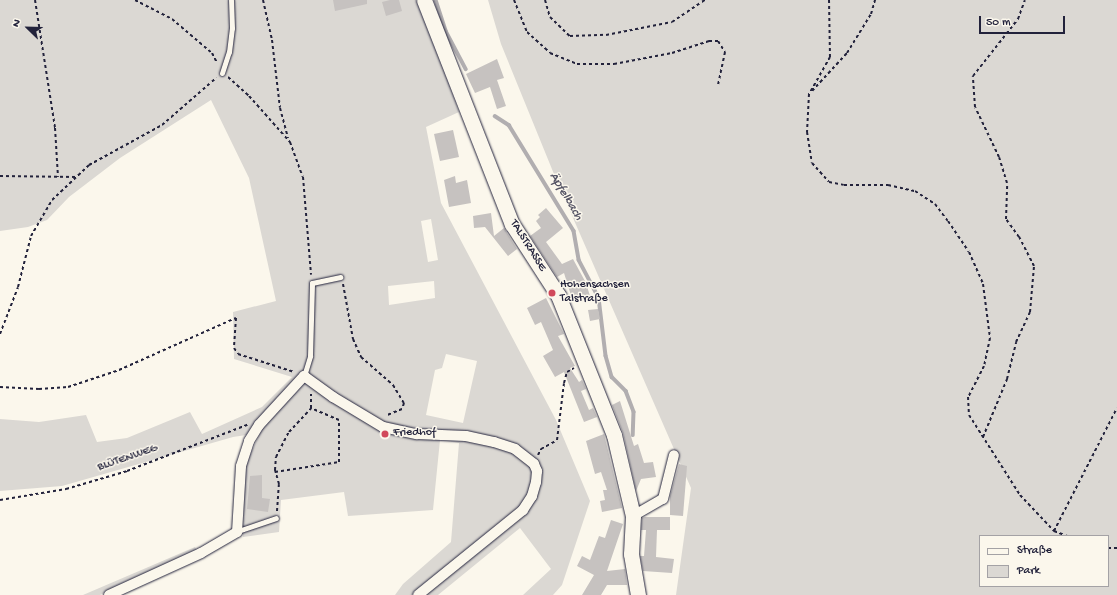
<!DOCTYPE html>
<meta charset="utf-8">
<style>
body{margin:0}
#map{position:relative;width:1117px;height:595px;overflow:hidden;background:#fbf7ec;font-family:"Gochi Hand",sans-serif}
div>[style]{position:absolute}
.green>*{inset:0;background:#dbd8d3}
.stream>*{height:3.5px;margin:-1.75px;padding:0 1.75px;transform-origin:1.75px;border-radius:1.75px;background:#b1aeb0}
.building>*{inset:0;background:#c6c2c0}
.path>*{height:2px;margin-top:-1px;transform-origin:0;background:repeating-linear-gradient(90deg,#22223b 0 3px,transparent 0 6px)}
.roads{filter:drop-shadow(0 0 1px #22223b) drop-shadow(0 0 1px #22223b)}
.lane>*{height:5px;margin:-2.5px;padding:0 2.5px;transform-origin:2.5px;border-radius:2.5px;background:#fbf7ec}
.street>*{height:10px;margin:-5px;padding:0 5px;transform-origin:5px;border-radius:5px;background:#fbf7ec}
.secondary>*{height:15px;margin:-7.5px;padding:0 7.5px;transform-origin:7.5px;border-radius:7.5px;background:#fbf7ec}
.dots>*{width:11px;height:11px;translate:-50% -50%;box-sizing:border-box;border:2px solid #fbf7ec;border-radius:50%}
span{translate:-50% -50%;white-space:nowrap;text-align:center;line-height:1.15;-webkit-text-stroke:3px #fbf7ec;paint-order:stroke}
.street-label{font-size:12px;color:#22223b}
.poi-label{font-size:12px;color:#22223b}
.left{translate:0 -50%;text-align:left}
.water-label{font-size:13px;color:#545364;font-style:italic}
.legend{position:absolute;left:979px;top:535px;width:130px;height:52px;box-sizing:border-box;background:#fbf7ec;border:1px solid #a4a2a5;margin:0;padding:5px 7px;list-style:none;font-size:12px;color:#22223b}
.legend li{display:flex;align-items:center;gap:8px;height:20px}
.legend b{width:20px;border:1px solid #a4a2a5}
.north{position:absolute;left:8px;top:8px;width:40px;height:40px;-webkit-text-stroke:3px #fbf7ec;paint-order:stroke;rotate:293deg;font-size:11px;font-weight:700;line-height:16px;text-align:center;color:#22223b}
.north::after{content:'';display:block;margin:auto;width:14px;height:18px;background:#22223b;clip-path:polygon(50% 0,100% 100%,50% 72%,0 100%)}
.scale{position:absolute;left:979px;top:16px;width:86px;height:18px;box-sizing:border-box;border:2px solid #22223b;border-top:0;padding-left:5px;font-size:12px;line-height:14px;white-space:nowrap;color:#22223b;-webkit-text-stroke:3px #fbf7ec;paint-order:stroke}
</style>
<div id="map">
<div class="green">
<i style="clip-path:polygon(evenodd,0 0,420px 0,459px 112px,426px 127px,441px 203px,556px 420px,590px 501px,562px 585px,553px 595px,523px 595px,551px 569px,520px 528px,438px 595px,395px 595px,403px 584px,451px 542px,459px 443px,440px 440px,433px 510px,348px 516px,344px 492px,281px 500px,279px 532px,243px 537px,244px 468px,260px 433px,233px 437px,62px 486px,0 491px,0 419px,39px 422px,86px 415px,97px 442px,127px 438px,190px 412px,202px 434px,262px 407px,292px 377px,234px 359px,233px 312px,276px 301px,249px 178px,211px 100px,120px 158px,69px 197px,47px 220px,28px 227px,0 231px,0 0,431px 219px,438px 260px,428px 262px,421px 221px,431px 219px,0 0,434px 281px,435px 298px,389px 305px,388px 286px,434px 281px,0 0,446px 354px,477px 361px,463px 423px,426px 415px,435px 370px,442px 368px,446px 354px)"></i>
<i style="clip-path:polygon(evenodd,488px 0,1117px 0,1117px 595px,676px 595px,691px 488px,556px 179px,501px 44px,488px 0,980px 536px,1108px 536px,1108px 586px,980px 586px,980px 536px)"></i>
<i style="clip-path:polygon(195px 547px,197px 551px,100px 595px,83px 595px)"></i>
</div>
<div class="stream">
<i style="left:436px;top:0;width:33px;rotate:72deg"></i>
<i style="left:446px;top:31px;width:43px;rotate:62.2deg"></i>
<i style="left:495px;top:116px;width:17px;rotate:33deg"></i>
<i style="left:509px;top:125px;width:124px;rotate:58.5deg"></i>
<i style="left:574px;top:231px;width:29px;rotate:80deg"></i>
<i style="left:579px;top:260px;width:43px;rotate:62.2deg"></i>
<i style="left:599px;top:298px;width:58px;rotate:83.1deg"></i>
<i style="left:606px;top:356px;width:22px;rotate:74deg"></i>
<i style="left:612px;top:377px;width:20px;rotate:45deg"></i>
<i style="left:626px;top:391px;width:22px;rotate:69deg"></i>
<i style="left:634px;top:412px;width:23px;rotate:92deg"></i>
</div>
<div class="building">
<i style="clip-path:polygon(333px 0,367px 0,367px 4px,335px 11px)"></i>
<i style="clip-path:polygon(390px 0,399px 0,402px 11px,386px 16px,382px 2px)"></i>
<i style="clip-path:polygon(497px 59px,504px 78px,497px 80px,506px 106px,497px 109px,490px 87px,475px 93px,466px 74px)"></i>
<i style="clip-path:polygon(453px 130px,459px 157px,440px 161px,434px 134px)"></i>
<i style="clip-path:polygon(455px 176px,456px 183px,467px 180px,471px 203px,449px 207px,444px 180px)"></i>
<i style="clip-path:polygon(546px 208px,563px 228px,546px 242px,562px 264px,573px 259px,586px 283px,590px 296px,573px 302px,564px 273px,557px 277px,530px 236px,541px 228px,536px 221px,540px 217px,538px 215px)"></i>
<i style="clip-path:polygon(491px 213px,494px 236px,504px 228px,517px 249px,508px 256px,485px 227px,474px 228px,473px 216px)"></i>
<i style="clip-path:polygon(546px 298px,564px 334px,558px 336px,575px 366px,570px 368px,579px 382px,582px 380px,586px 389px,581px 391px,589px 410px,593px 408px,597px 417px,584px 422px,564px 372px,555px 377px,543px 356px,553px 350px,541px 322px,535px 325px,527px 308px)"></i>
<i style="clip-path:polygon(598px 309px,600px 319px,590px 321px,588px 310px)"></i>
<i style="clip-path:polygon(620px 401px,634px 446px,638px 444px,644px 463px,653px 462px,656px 477px,641px 479px,636px 491px,623px 433px,612px 405px)"></i>
<i style="clip-path:polygon(604px 434px,622px 508px,602px 512px,600px 501px,605px 500px,603px 490px,607px 490px,601px 472px,595px 474px,586px 441px)"></i>
<i style="clip-path:polygon(679px 464px,687px 466px,683px 516px,670px 515px,670px 496px)"></i>
<i style="clip-path:polygon(262px 475px,262px 498px,270px 499px,268px 512px,247px 509px,250px 476px)"></i>
<i style="clip-path:polygon(645px 517px,670px 517px,670px 530px,657px 530px,656px 557px,674px 559px,672px 573px,643px 571px,640px 556px,644px 556px,646px 530px,641px 530px,642px 518px)"></i>
<i style="clip-path:polygon(611px 520px,623px 524px,607px 571px,625px 569px,627px 585px,607px 585px,601px 595px,582px 595px,594px 575px,577px 566px,582px 556px,590px 560px,599px 536px,605px 538px)"></i>
</div>
<div class="path">
<i style="left:35px;top:0;width:130px;rotate:81.1deg"></i>
<i style="left:55px;top:128px;width:49px;rotate:86.5deg"></i>
<i style="left:135px;top:0;width:42px;rotate:27.2deg"></i>
<i style="left:172px;top:19px;width:52px;rotate:40.4deg"></i>
<i style="left:212px;top:53px;width:11px;rotate:63deg"></i>
<i style="left:263px;top:0;width:41px;rotate:77.3deg"></i>
<i style="left:272px;top:40px;width:68px;rotate:83.3deg"></i>
<i style="left:280px;top:108px;width:31px;rotate:75deg"></i>
<i style="left:514px;top:0;width:35px;rotate:68deg"></i>
<i style="left:527px;top:32px;width:31px;rotate:42deg"></i>
<i style="left:550px;top:53px;width:29px;rotate:22deg"></i>
<i style="left:577px;top:64px;width:37px"></i>
<i style="left:614px;top:64px;width:59px;rotate:-10.7deg"></i>
<i style="left:672px;top:53px;width:39px;rotate:-18deg"></i>
<i style="left:709px;top:41px;width:9px"></i>
<i style="left:718px;top:41px;width:13px;rotate:58deg"></i>
<i style="left:725px;top:52px;width:34px;rotate:102deg"></i>
<i style="left:545px;top:0;width:18px;rotate:74deg"></i>
<i style="left:550px;top:17px;width:28px;rotate:44deg"></i>
<i style="left:570px;top:36px;width:36px;rotate:-2deg"></i>
<i style="left:606px;top:35px;width:67px;rotate:-11.1deg"></i>
<i style="left:672px;top:22px;width:40px;rotate:-34deg"></i>
<i style="left:829px;top:0;width:57px;rotate:89deg"></i>
<i style="left:830px;top:57px;width:43px;rotate:119.6deg"></i>
<i style="left:809px;top:94px;width:38px;rotate:93deg"></i>
<i style="left:807px;top:132px;width:31px;rotate:81deg"></i>
<i style="left:812px;top:163px;width:25px;rotate:48deg"></i>
<i style="left:829px;top:182px;width:15px;rotate:11deg"></i>
<i style="left:844px;top:185px;width:44px"></i>
<i style="left:888px;top:185px;width:28px;rotate:13deg"></i>
<i style="left:915px;top:191px;width:24px;rotate:33deg"></i>
<i style="left:935px;top:204px;width:21px;rotate:53deg"></i>
<i style="left:948px;top:221px;width:37px;rotate:56deg"></i>
<i style="left:969px;top:252px;width:35px;rotate:66deg"></i>
<i style="left:983px;top:284px;width:54px;rotate:82.6deg"></i>
<i style="left:990px;top:338px;width:29px;rotate:102deg"></i>
<i style="left:984px;top:366px;width:35px;rotate:117deg"></i>
<i style="left:968px;top:397px;width:18px;rotate:87deg"></i>
<i style="left:969px;top:415px;width:95px;rotate:57.5deg"></i>
<i style="left:1020px;top:495px;width:50px;rotate:46.6deg"></i>
<i style="left:1054px;top:531px;width:14px;rotate:21deg"></i>
<i style="left:228px;top:77px;width:28px;rotate:42deg"></i>
<i style="left:249px;top:96px;width:62px;rotate:48.3deg"></i>
<i style="left:290px;top:142px;width:37px;rotate:70deg"></i>
<i style="left:303px;top:177px;width:98px;rotate:85.3deg"></i>
<i style="left:812px;top:91px;width:52px;rotate:-47.4deg"></i>
<i style="left:847px;top:53px;width:46px;rotate:-58.4deg"></i>
<i style="left:871px;top:14px;width:15px;rotate:-74deg"></i>
<i style="left:0;top:176px;width:77px;rotate:0.7deg"></i>
<i style="left:343px;top:284px;width:56px;rotate:79.7deg"></i>
<i style="left:353px;top:339px;width:20px;rotate:66deg"></i>
<i style="left:361px;top:357px;width:43px;rotate:41.2deg"></i>
<i style="left:393px;top:385px;width:21px;rotate:59deg"></i>
<i style="left:404px;top:403px;width:6px;rotate:108deg"></i>
<i style="left:402px;top:409px;width:16px;rotate:158deg"></i>
<i style="left:0;top:334px;width:50px;rotate:-69deg"></i>
<i style="left:18px;top:287px;width:53px;rotate:-75.7deg"></i>
<i style="left:31px;top:236px;width:42px;rotate:-59.7deg"></i>
<i style="left:52px;top:200px;width:51px;rotate:-43.4deg"></i>
<i style="left:89px;top:165px;width:83px;rotate:-28.7deg"></i>
<i style="left:162px;top:125px;width:72px;rotate:-41deg"></i>
<i style="left:0;top:387px;width:39px;rotate:3deg"></i>
<i style="left:39px;top:389px;width:29px;rotate:-4deg"></i>
<i style="left:68px;top:387px;width:54px;rotate:-18.4deg"></i>
<i style="left:119px;top:370px;width:128px;rotate:-24deg"></i>
<i style="left:236px;top:318px;width:30px;rotate:94deg"></i>
<i style="left:234px;top:348px;width:7px;rotate:56deg"></i>
<i style="left:238px;top:354px;width:59px;rotate:17.8deg"></i>
<i style="left:983px;top:437px;width:63px;rotate:-67.5deg"></i>
<i style="left:1007px;top:379px;width:38px;rotate:-76deg"></i>
<i style="left:1016px;top:342px;width:33px;rotate:-65deg"></i>
<i style="left:1030px;top:312px;width:46px;rotate:-85deg"></i>
<i style="left:1034px;top:266px;width:33px;rotate:-117deg"></i>
<i style="left:1019px;top:237px;width:22px;rotate:-126deg"></i>
<i style="left:1006px;top:219px;width:36px;rotate:-88deg"></i>
<i style="left:1007px;top:183px;width:27px;rotate:-107deg"></i>
<i style="left:999px;top:157px;width:55px;rotate:-115.6deg"></i>
<i style="left:975px;top:107px;width:31px;rotate:-94deg"></i>
<i style="left:973px;top:76px;width:73px;rotate:-51.7deg"></i>
<i style="left:1018px;top:19px;width:20px;rotate:-70deg"></i>
<i style="left:538px;top:455px;width:7px;rotate:-63deg"></i>
<i style="left:541px;top:449px;width:18px;rotate:-29deg"></i>
<i style="left:557px;top:440px;width:57px;rotate:-83deg"></i>
<i style="left:564px;top:383px;width:11px;rotate:-75deg"></i>
<i style="left:567px;top:372px;width:8px;rotate:-30deg"></i>
<i style="left:275px;top:472px;width:65px;rotate:-8.9deg"></i>
<i style="left:339px;top:462px;width:42px;rotate:-90deg"></i>
<i style="left:339px;top:420px;width:30px;rotate:-157deg"></i>
<i style="left:0;top:500px;width:67px;rotate:-9.5deg"></i>
<i style="left:66px;top:489px;width:64px;rotate:-16.4deg"></i>
<i style="left:127px;top:471px;width:129px;rotate:-21deg"></i>
<i style="left:277px;top:511px;width:27px;rotate:-86deg"></i>
<i style="left:279px;top:484px;width:15px;rotate:-106deg"></i>
<i style="left:275px;top:470px;width:13px;rotate:-86deg"></i>
<i style="left:276px;top:457px;width:28px;rotate:-63deg"></i>
<i style="left:289px;top:432px;width:33px;rotate:-47deg"></i>
<i style="left:311px;top:408px;width:14px;rotate:-90deg"></i>
<i style="left:1054px;top:531px;width:138px;rotate:-62.9deg"></i>
<i style="left:1108px;top:548px;width:9px"></i>
</div>
<div class="roads">
<div class="lane">
<i style="left:222px;top:73px;width:22px;rotate:-72deg"></i>
<i style="left:229px;top:52px;width:24px;rotate:-83deg"></i>
<i style="left:232px;top:28px;width:28px;rotate:-92deg"></i>
<i style="left:304px;top:376px;width:21px;rotate:-73deg"></i>
<i style="left:310px;top:356px;width:73px;rotate:-88.4deg"></i>
<i style="left:312px;top:283px;width:29px;rotate:-12deg"></i>
<i style="left:238px;top:531px;width:40px;rotate:-18.9deg"></i>
</div>
<div class="street">
<i style="left:633px;top:516px;width:34px;rotate:-30deg"></i>
<i style="left:663px;top:499px;width:45px;rotate:-76deg"></i>
<i style="left:109px;top:595px;width:101px;rotate:-24.5deg"></i>
<i style="left:201px;top:553px;width:42px;rotate:-30.3deg"></i>
<i style="left:237px;top:532px;width:66px;rotate:-86.5deg"></i>
<i style="left:241px;top:466px;width:26px;rotate:-72deg"></i>
<i style="left:249px;top:441px;width:19px;rotate:-58deg"></i>
<i style="left:259px;top:425px;width:67px;rotate:-47.4deg"></i>
<i style="left:304px;top:376px;width:36px;rotate:36deg"></i>
<i style="left:333px;top:397px;width:58px;rotate:31deg"></i>
<i style="left:383px;top:427px;width:35px;rotate:12deg"></i>
<i style="left:417px;top:434px;width:49px;rotate:2.3deg"></i>
<i style="left:466px;top:436px;width:29px;rotate:12deg"></i>
<i style="left:494px;top:442px;width:22px;rotate:18deg"></i>
<i style="left:515px;top:449px;width:24px;rotate:38deg"></i>
<i style="left:534px;top:464px;width:8px;rotate:67deg"></i>
<i style="left:537px;top:471px;width:11px;rotate:95deg"></i>
<i style="left:536px;top:482px;width:15px;rotate:106deg"></i>
<i style="left:532px;top:496px;width:17px;rotate:123deg"></i>
<i style="left:523px;top:510px;width:135px;rotate:141deg"></i>
</div>
<div class="secondary">
<i style="left:424px;top:0;width:241px;rotate:68.6deg"></i>
<i style="left:512px;top:224px;width:85px;rotate:57.1deg"></i>
<i style="left:558px;top:295px;width:151px;rotate:68.2deg"></i>
<i style="left:614px;top:435px;width:83px;rotate:76.8deg"></i>
<i style="left:633px;top:516px;width:38px;rotate:93deg"></i>
<i style="left:631px;top:554px;width:42px;rotate:80.3deg"></i>
</div>
</div>
<div class="dots">
<i style="left:552px;top:293px;background:#d1495b"></i>
<i style="left:385px;top:434px;background:#d1495b"></i>
</div>
<div class="street-label">
<span style="left:527px;top:246px;rotate:58deg">TALSTRASSE</span>
<span style="left:128px;top:459px;rotate:-19deg">BLÜTENWEG</span>
</div>
<div class="poi-label">
<span class="left" style="left:560px;top:293px">Hohensachsen<br>Talstraße</span>
<span class="left" style="left:393px;top:434px">Friedhof</span>
</div>
<div class="water-label">
<span style="left:565px;top:197px;rotate:59deg">Äpfelbach</span>
</div>
<ul class="legend">
<li><b style="height:5px;background:#fbf7ec"></b>Straße</li>
<li><b style="height:11px;background:#dbd8d3"></b>Park</li>
</ul>
<div class="north">N</div>
<div class="scale">50 m</div>
</div>
